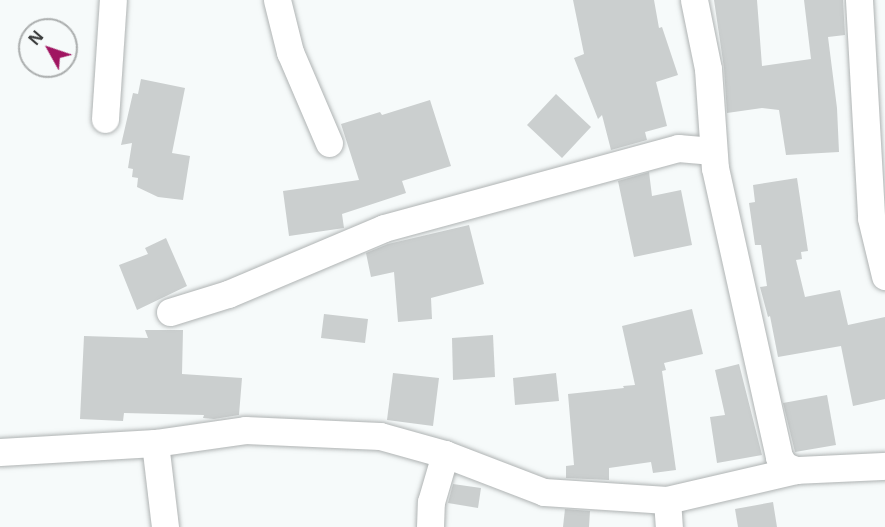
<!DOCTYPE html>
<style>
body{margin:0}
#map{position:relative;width:885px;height:527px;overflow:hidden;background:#f6fafa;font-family:"Noto Sans",sans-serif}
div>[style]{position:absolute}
.building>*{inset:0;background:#cbcfcf}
.roads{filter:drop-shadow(0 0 2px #afb3b3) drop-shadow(0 0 2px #afb3b3)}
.minor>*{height:27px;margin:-13.5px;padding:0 13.5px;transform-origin:13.5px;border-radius:13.5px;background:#fff}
span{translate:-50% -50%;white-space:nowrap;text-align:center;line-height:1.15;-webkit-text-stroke:6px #f6fafa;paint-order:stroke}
.north{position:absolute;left:18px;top:18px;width:60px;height:60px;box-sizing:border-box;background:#f6fafa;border:2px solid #abaeae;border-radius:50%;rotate:310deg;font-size:16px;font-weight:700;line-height:24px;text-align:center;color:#3b3d3d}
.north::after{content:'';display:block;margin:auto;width:21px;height:27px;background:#a01561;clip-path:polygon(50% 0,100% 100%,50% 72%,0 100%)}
</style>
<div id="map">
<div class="building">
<i style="clip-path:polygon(573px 0,654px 0,659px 28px,662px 27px,678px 75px,656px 82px,667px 126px,645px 132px,647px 140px,611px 150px,602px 115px,598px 119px,574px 58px,584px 54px)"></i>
<i style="clip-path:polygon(714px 0,757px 0,762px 66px,811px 59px,804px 0,843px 0,845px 35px,828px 37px,837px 108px,839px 152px,786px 155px,779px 110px,762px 108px,727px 113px,724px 68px)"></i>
<i style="clip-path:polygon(141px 79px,185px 88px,172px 153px,190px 156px,183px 200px,158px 197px,137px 187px,138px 178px,132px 177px,133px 169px,128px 168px,132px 143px,121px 145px,133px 93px,138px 94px)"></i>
<i style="clip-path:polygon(556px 94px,591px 127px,562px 158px,527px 125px)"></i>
<i style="clip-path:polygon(430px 100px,451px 166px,402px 181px,406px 193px,342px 214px,344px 228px,289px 236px,283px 191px,359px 180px,341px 124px,380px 112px,382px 115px)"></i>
<i style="clip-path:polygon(649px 172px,652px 196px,681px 190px,692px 245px,634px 257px,618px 181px)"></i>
<i style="clip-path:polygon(797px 178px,808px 251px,801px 252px,802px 259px,796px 260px,805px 297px,840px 290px,848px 325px,885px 317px,885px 399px,853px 406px,841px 346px,778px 357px,770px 316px,768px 317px,760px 287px,767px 286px,761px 245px,755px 245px,749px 203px,755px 202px,753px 185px)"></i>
<i style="clip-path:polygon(469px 225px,484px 284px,431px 298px,432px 319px,398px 322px,394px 272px,371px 277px,366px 253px,388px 244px)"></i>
<i style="clip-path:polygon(166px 238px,187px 286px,137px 310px,119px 265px,148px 254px,145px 248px)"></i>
<i style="clip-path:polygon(692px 309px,703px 354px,664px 363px,666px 370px,662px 371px,676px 470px,653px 473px,651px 462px,609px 468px,609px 480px,566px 478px,566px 466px,574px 465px,568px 394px,624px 388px,623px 386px,635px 385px,622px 326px)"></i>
<i style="clip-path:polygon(324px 314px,368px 319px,365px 343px,321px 338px)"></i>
<i style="clip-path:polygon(145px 330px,183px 330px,182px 374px,242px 378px,239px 415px,214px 419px,203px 418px,204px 415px,124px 413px,123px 421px,80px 419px,84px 336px,148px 338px)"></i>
<i style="clip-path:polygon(493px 335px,495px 377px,453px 380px,452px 338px)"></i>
<i style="clip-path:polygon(739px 364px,762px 455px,717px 463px,710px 417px,725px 415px,715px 370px)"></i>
<i style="clip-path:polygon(393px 373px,439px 378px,433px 426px,387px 420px)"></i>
<i style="clip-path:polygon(556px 373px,559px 401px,515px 405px,513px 378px)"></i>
<i style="clip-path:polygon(827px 395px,836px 445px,795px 452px,783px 403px)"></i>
<i style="clip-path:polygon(453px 484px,481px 488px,478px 508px,448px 503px)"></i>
<i style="clip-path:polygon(773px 502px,777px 527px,738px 527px,735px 509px)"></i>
<i style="clip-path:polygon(565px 509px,590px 511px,589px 527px,563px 527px)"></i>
</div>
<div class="roads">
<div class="minor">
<i style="left:277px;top:0;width:54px;rotate:76deg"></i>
<i style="left:290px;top:52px;width:99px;rotate:66.8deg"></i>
<i style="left:694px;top:0;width:70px;rotate:78.5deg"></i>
<i style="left:708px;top:69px;width:99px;rotate:86deg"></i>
<i style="left:715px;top:168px;width:296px;rotate:77.5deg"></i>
<i style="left:779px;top:457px;width:11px;rotate:56deg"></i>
<i style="left:785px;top:466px;width:12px;rotate:20deg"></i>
<i style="left:796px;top:470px;width:89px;rotate:-2.6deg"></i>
<i style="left:859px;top:0;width:218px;rotate:86.8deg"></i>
<i style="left:871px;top:218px;width:60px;rotate:76.4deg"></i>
<i style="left:105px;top:119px;width:119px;rotate:-86.2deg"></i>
<i style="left:170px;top:312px;width:61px;rotate:-17.2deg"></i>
<i style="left:228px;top:294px;width:169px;rotate:-22.9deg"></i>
<i style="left:384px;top:228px;width:305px;rotate:-15.2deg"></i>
<i style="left:678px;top:148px;width:35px;rotate:5deg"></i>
<i style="left:155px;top:443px;width:85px;rotate:83.2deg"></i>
<i style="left:0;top:452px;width:155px;rotate:-3.3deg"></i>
<i style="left:155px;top:443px;width:91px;rotate:-8.2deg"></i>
<i style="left:245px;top:430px;width:135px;rotate:2.5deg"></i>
<i style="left:380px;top:436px;width:67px;rotate:15.5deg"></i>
<i style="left:445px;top:454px;width:106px;rotate:21deg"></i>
<i style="left:544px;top:492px;width:123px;rotate:3.7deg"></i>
<i style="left:667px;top:500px;width:132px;rotate:-13.1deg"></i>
<i style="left:667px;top:500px;width:27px;rotate:86deg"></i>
<i style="left:430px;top:527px;width:25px;rotate:-88deg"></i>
<i style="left:431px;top:502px;width:50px;rotate:-73.7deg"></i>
</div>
</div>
<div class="north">N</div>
</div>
